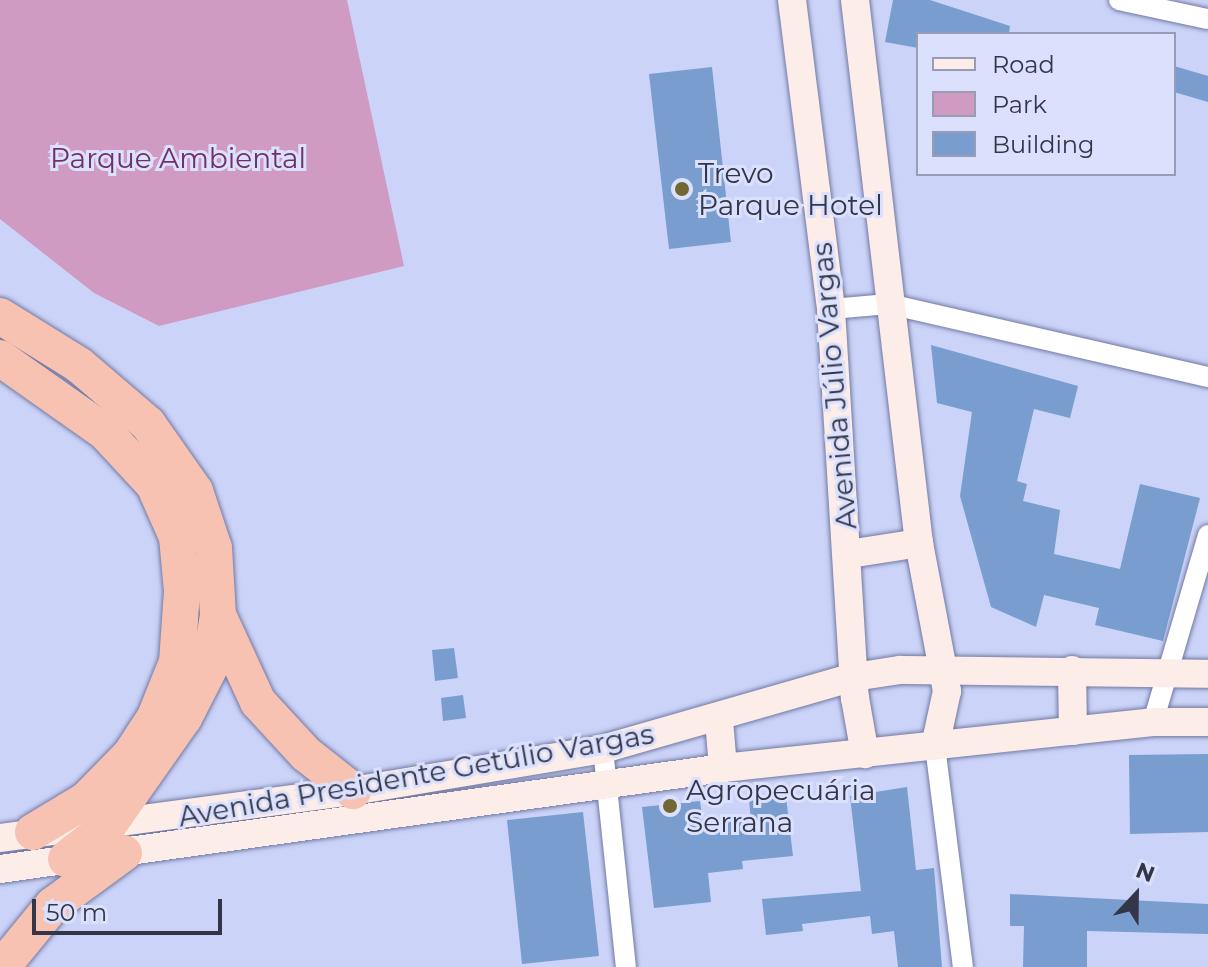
<!DOCTYPE html>
<meta charset="utf-8">
<style>
body{margin:0}
#map{position:relative;width:1208px;height:967px;overflow:hidden;background:#cbd3f8;font-family:Montserrat,sans-serif}
div>[style]{position:absolute}
.green>*{inset:0;background:#cf9bc2}
.building>*{inset:0;background:#789dce}
.roads{filter:drop-shadow(0 0 2px #727aa4) drop-shadow(0 0 2px #727aa4)}
.street>*{height:20px;margin:-10px;padding:0 10px;transform-origin:10px;border-radius:10px;background:#fff}
.secondary>*{height:28px;margin:-14px;padding:0 14px;transform-origin:14px;border-radius:14px;background:#fdede8}
.highway>*{height:36px;margin:-18px;padding:0 18px;transform-origin:18px;border-radius:18px;background:#f8c2b3}
.dots>*{width:22px;height:22px;translate:-50% -50%;box-sizing:border-box;border:4px solid #dbe1fd;border-radius:50%}
span{translate:-50% -50%;white-space:nowrap;text-align:center;line-height:1.15;-webkit-text-stroke:6px #dbe1fd;paint-order:stroke}
.park-label{font-size:28px;color:#723165}
.poi-label{font-size:28px;color:#333649}
.left{translate:0 -50%;text-align:left}
.street-label{font-size:28px;color:#333649}
.legend{position:absolute;left:916px;top:32px;width:260px;height:144px;box-sizing:border-box;background:#dbe1fd;border:2px solid #989db5;margin:0;padding:10px 14px;list-style:none;font-size:24px;color:#333649}
.legend li{display:flex;align-items:center;gap:16px;height:40px}
.legend b{width:40px;border:2px solid #989db5}
.north{position:absolute;left:1096px;top:855px;width:80px;height:80px;-webkit-text-stroke:6px #dbe1fd;paint-order:stroke;rotate:22deg;font-size:22px;font-weight:700;line-height:32px;text-align:center;color:#333649}
.north::after{content:'';display:block;margin:auto;width:28px;height:36px;background:#333649;clip-path:polygon(50% 0,100% 100%,50% 72%,0 100%)}
.scale{position:absolute;left:32px;top:899px;width:190px;height:36px;box-sizing:border-box;border:4px solid #333649;border-top:0;padding-left:10px;font-size:24px;line-height:28px;white-space:nowrap;color:#333649;-webkit-text-stroke:6px #dbe1fd;paint-order:stroke}
</style>
<div id="map">
<div class="green">
<i style="clip-path:polygon(0 0,347px 0,404px 266px,159px 326px,94px 293px,0 219px)"></i>
</div>
<div class="building">
<i style="clip-path:polygon(893px 0,930px 0,1010px 26px,1009px 34px,918px 34px,918px 48px,885px 42px)"></i>
<i style="clip-path:polygon(1174px 66px,1208px 76px,1208px 102px,1174px 92px)"></i>
<i style="clip-path:polygon(712px 67px,731px 242px,669px 249px,649px 74px)"></i>
<i style="clip-path:polygon(931px 345px,1078px 386px,1070px 418px,1034px 409px,1017px 481px,1027px 484px,1023px 501px,1060px 510px,1054px 554px,1120px 569px,1140px 484px,1200px 498px,1163px 641px,1095px 625px,1099px 608px,1044px 595px,1036px 627px,991px 607px,960px 496px,972px 412px,937px 403px)"></i>
<i style="clip-path:polygon(454px 648px,458px 678px,435px 681px,432px 650px)"></i>
<i style="clip-path:polygon(463px 695px,466px 718px,443px 721px,441px 698px)"></i>
<i style="clip-path:polygon(1208px 754px,1208px 832px,1130px 834px,1129px 755px)"></i>
<i style="clip-path:polygon(907px 787px,916px 870px,934px 868px,942px 967px,898px 967px,894px 931px,872px 934px,870px 916px,802px 924px,803px 931px,766px 935px,762px 899px,861px 891px,850px 796px)"></i>
<i style="clip-path:polygon(786px 797px,793px 856px,742px 861px,743px 869px,708px 873px,711px 902px,654px 908px,642px 807px,700px 801px,703px 824px,751px 819px,749px 801px)"></i>
<i style="clip-path:polygon(583px 812px,599px 956px,522px 964px,507px 820px)"></i>
<i style="clip-path:polygon(1010px 894px,1208px 904px,1208px 934px,1087px 931px,1087px 967px,1023px 967px,1024px 926px,1010px 926px)"></i>
</div>
<div class="roads">
<div class="street">
<i style="left:1119px;top:0;width:91px;rotate:12.1deg"></i>
<i style="left:831px;top:309px;width:58px;rotate:-4.9deg"></i>
<i style="left:889px;top:304px;width:327px;rotate:12.9deg"></i>
<i style="left:1153px;top:722px;width:195px;rotate:-73.6deg"></i>
<i style="left:935px;top:746px;width:223px;rotate:82.8deg"></i>
<i style="left:603px;top:749px;width:219px;rotate:84deg"></i>
</div>
<div class="secondary">
<i style="left:792px;top:0;width:311px;rotate:82.8deg"></i>
<i style="left:831px;top:309px;width:390px;rotate:86.5deg"></i>
<i style="left:855px;top:698px;width:57px;rotate:79.9deg"></i>
<i style="left:855px;top:0;width:547px;rotate:83.28deg"></i>
<i style="left:919px;top:543px;width:151px;rotate:79.3deg"></i>
<i style="left:947px;top:691px;width:56px;rotate:102.3deg"></i>
<i style="left:849px;top:554px;width:71px;rotate:-8.9deg"></i>
<i style="left:1072px;top:670px;width:61px;rotate:89.1deg"></i>
<i style="left:719px;top:720px;width:48px;rotate:85.2deg"></i>
<i style="left:0;top:838px;width:356px;rotate:-7.6deg"></i>
<i style="left:353px;top:791px;width:254px;rotate:-9.5deg"></i>
<i style="left:603px;top:749px;width:261px;rotate:-16deg"></i>
<i style="left:854px;top:677px;width:47px;rotate:-8.7deg"></i>
<i style="left:900px;top:670px;width:308px;rotate:0.7deg"></i>
<i style="left:0;top:869px;width:730px;rotate:-7.95deg"></i>
<i style="left:723px;top:768px;width:432px;rotate:-6.1deg"></i>
<i style="left:1153px;top:722px;width:55px"></i>
</div>
<div class="highway">
<i style="left:0;top:316px;width:93px;rotate:31.8deg"></i>
<i style="left:79px;top:365px;width:91px;rotate:40.5deg"></i>
<i style="left:148px;top:424px;width:82px;rotate:55deg"></i>
<i style="left:195px;top:491px;width:60px;rotate:71.6deg"></i>
<i style="left:214px;top:548px;width:67px;rotate:86.6deg"></i>
<i style="left:218px;top:615px;width:96px;rotate:65.3deg"></i>
<i style="left:258px;top:702px;width:71px;rotate:47.3deg"></i>
<i style="left:306px;top:754px;width:60px;rotate:38.2deg"></i>
<i style="left:0;top:358px;width:128px;rotate:35.2deg"></i>
<i style="left:105px;top:432px;width:72px;rotate:47.2deg"></i>
<i style="left:154px;top:485px;width:57px;rotate:66.1deg"></i>
<i style="left:177px;top:537px;width:54px;rotate:84.7deg"></i>
<i style="left:182px;top:591px;width:71px;rotate:94deg"></i>
<i style="left:177px;top:662px;width:59px;rotate:111.8deg"></i>
<i style="left:155px;top:717px;width:44px;rotate:123deg"></i>
<i style="left:131px;top:754px;width:64px;rotate:134.4deg"></i>
<i style="left:86px;top:800px;width:62px;rotate:148.9deg"></i>
<i style="left:66px;top:859px;width:53px;rotate:-38.2deg"></i>
<i style="left:108px;top:826px;width:132px;rotate:-54.9deg"></i>
<i style="left:184px;top:718px;width:55px;rotate:-63deg"></i>
<i style="left:209px;top:669px;width:55px;rotate:-80.5deg"></i>
<i style="left:2px;top:967px;width:80px;rotate:-50.6deg"></i>
<i style="left:53px;top:905px;width:88px;rotate:-36.2deg"></i>
</div>
</div>
<div class="dots">
<i style="left:682px;top:189px;background:#726633"></i>
<i style="left:670px;top:806px;background:#726633"></i>
</div>
<div class="park-label">
<span style="left:178px;top:158px">Parque Ambiental</span>
</div>
<div class="poi-label">
<span class="left" style="left:698px;top:189px">Trevo<br>Parque Hotel</span>
<span class="left" style="left:686px;top:806px">Agropecuária<br>Serrana</span>
</div>
<div class="street-label">
<span style="left:834px;top:386px;rotate:-95deg">Avenida Júlio Vargas</span>
<span style="left:416px;top:775px;rotate:-10deg">Avenida Presidente Getúlio Vargas</span>
</div>
<ul class="legend">
<li><b style="height:10px;background:#fdede8"></b>Road</li>
<li><b style="height:22px;background:#cf9bc2"></b>Park</li>
<li><b style="height:22px;background:#789dce"></b>Building</li>
</ul>
<div class="north">N</div>
<div class="scale">50 m</div>
</div>
